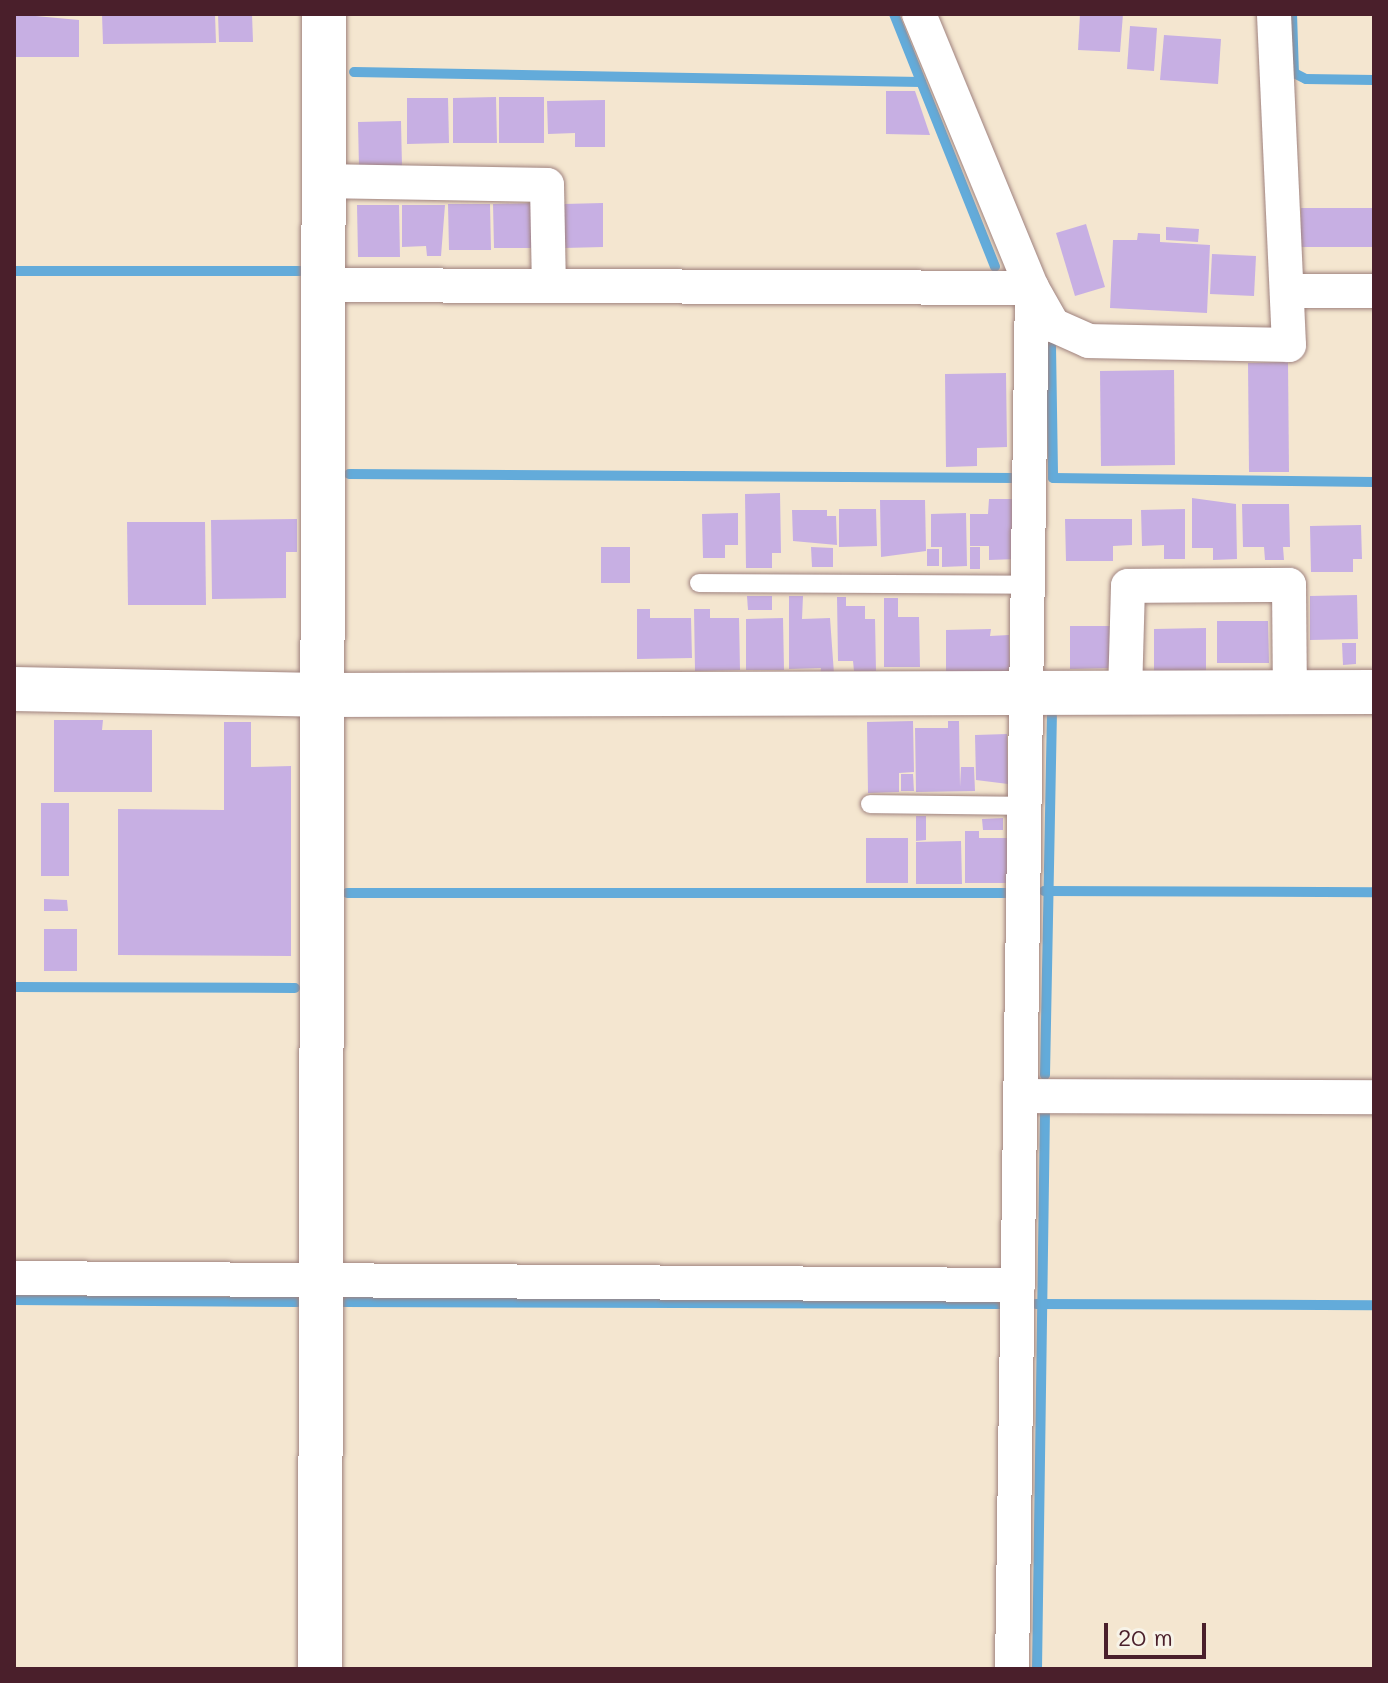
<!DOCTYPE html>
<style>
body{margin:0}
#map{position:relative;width:1388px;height:1683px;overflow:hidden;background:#f4e6d0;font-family:Mali,sans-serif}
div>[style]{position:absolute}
.stream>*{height:10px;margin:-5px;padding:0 5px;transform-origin:5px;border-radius:5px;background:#63abda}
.building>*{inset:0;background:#c7afe3}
.roads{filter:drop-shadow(0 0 2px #9f827e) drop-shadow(0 0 2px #9f827e)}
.service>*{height:18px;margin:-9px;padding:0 9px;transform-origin:9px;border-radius:9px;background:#fff}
.minor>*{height:34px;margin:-17px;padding:0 17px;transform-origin:17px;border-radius:17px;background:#fff}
.tertiary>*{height:44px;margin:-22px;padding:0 22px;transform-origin:22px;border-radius:22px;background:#fff}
span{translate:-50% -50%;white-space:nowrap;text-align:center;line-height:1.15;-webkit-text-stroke:6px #f7f3e8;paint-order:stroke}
.frame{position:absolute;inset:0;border:16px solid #4a1f2b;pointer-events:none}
.scale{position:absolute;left:1104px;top:1623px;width:102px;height:36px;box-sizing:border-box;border:4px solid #4a1f2b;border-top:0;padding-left:10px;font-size:24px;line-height:28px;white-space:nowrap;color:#4a1f2b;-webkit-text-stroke:6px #f7f3e8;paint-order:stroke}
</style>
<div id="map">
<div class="stream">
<i style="left:894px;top:14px;width:272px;rotate:68.2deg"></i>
<i style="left:1292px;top:14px;width:59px;rotate:88.1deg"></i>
<i style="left:1294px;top:73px;width:13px;rotate:27deg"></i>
<i style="left:1306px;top:79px;width:68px;rotate:0.8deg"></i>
<i style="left:354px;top:72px;width:567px;rotate:1.01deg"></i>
<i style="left:14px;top:271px;width:286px"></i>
<i style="left:1051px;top:346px;width:132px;rotate:89.1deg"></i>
<i style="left:1053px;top:478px;width:321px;rotate:0.7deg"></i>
<i style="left:349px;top:474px;width:666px;rotate:0.34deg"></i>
<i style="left:1044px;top:891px;width:330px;rotate:0.2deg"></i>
<i style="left:347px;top:893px;width:663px"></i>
<i style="left:14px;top:987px;width:281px;rotate:0.2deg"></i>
<i style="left:1045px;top:1075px;width:359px;rotate:-88.9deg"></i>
<i style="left:14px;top:1300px;width:284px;rotate:0.4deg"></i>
<i style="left:343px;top:1302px;width:663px;rotate:0.17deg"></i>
<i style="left:1036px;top:1304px;width:338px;rotate:0.2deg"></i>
<i style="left:1037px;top:1669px;width:562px;rotate:-89.18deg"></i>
</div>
<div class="building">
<i style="clip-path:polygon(14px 14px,79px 20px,79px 57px,14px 57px)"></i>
<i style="clip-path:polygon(102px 14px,215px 14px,216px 43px,103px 44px)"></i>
<i style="clip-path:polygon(218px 14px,252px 14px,253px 42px,219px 42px)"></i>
<i style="clip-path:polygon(1080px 14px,1123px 14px,1120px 52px,1078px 50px)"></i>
<i style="clip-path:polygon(1130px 26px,1157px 28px,1154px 71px,1127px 69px)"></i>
<i style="clip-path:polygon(1164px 35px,1221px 39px,1218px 84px,1160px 80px)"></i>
<i style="clip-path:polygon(886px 91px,915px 91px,930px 135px,886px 134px)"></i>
<i style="clip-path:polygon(496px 97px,497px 143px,453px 143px,453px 98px)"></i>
<i style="clip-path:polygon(499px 97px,544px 97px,544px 143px,499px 143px)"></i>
<i style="clip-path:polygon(407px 98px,448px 98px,449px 143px,407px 144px)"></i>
<i style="clip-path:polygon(605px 100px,605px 147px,575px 147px,575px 133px,548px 134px,547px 101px)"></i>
<i style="clip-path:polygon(401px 121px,402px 167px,359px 168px,358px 122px)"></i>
<i style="clip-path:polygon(536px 203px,537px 248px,494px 248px,493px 204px)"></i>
<i style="clip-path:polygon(603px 203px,603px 247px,564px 248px,564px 204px)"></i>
<i style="clip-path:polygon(448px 204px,490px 204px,491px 250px,449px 250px)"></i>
<i style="clip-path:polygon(357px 205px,399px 205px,400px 257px,358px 257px)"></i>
<i style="clip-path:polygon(402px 205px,445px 205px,441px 256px,427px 256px,426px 246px,402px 247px)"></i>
<i style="clip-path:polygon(1301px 208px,1372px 208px,1373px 247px,1301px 247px)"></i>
<i style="clip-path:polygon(1086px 224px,1105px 287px,1075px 296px,1056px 233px)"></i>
<i style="clip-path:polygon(1166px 227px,1199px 229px,1198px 242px,1166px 240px)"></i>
<i style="clip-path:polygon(1138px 233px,1160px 234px,1160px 242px,1210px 245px,1207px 313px,1110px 308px,1113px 240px,1137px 240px)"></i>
<i style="clip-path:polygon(1212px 254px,1256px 256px,1254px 296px,1210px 294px)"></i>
<i style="clip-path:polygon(1288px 362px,1289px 472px,1249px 472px,1248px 363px)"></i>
<i style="clip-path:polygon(1174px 370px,1175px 465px,1101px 466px,1100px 371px)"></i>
<i style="clip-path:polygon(1006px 373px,1007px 447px,977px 448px,977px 466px,946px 467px,945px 374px)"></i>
<i style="clip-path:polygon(780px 493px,781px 553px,772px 553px,772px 568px,746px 568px,745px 494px)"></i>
<i style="clip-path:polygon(1192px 498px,1236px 504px,1237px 559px,1213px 560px,1213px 548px,1192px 548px)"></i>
<i style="clip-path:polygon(989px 499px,1017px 499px,1018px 559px,989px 560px,989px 546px,970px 546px,970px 514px,988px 514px)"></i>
<i style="clip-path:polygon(880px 500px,925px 500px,926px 551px,881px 557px)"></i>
<i style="clip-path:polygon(1242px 504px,1289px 504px,1290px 547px,1283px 547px,1284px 560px,1265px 560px,1264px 547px,1243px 547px)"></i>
<i style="clip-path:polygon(839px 509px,876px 509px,877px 546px,839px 547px)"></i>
<i style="clip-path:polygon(1185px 509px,1185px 559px,1164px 559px,1164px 545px,1142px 546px,1141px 510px)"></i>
<i style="clip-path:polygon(792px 510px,827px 510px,827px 516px,836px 516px,837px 545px,793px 541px)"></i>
<i style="clip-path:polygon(738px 513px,738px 545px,725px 545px,725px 558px,703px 558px,702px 514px)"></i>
<i style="clip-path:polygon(966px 513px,967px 566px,942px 567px,942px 547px,931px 547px,931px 514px)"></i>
<i style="clip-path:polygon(297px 519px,297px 552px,286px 552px,286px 598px,212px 599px,211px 520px)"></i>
<i style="clip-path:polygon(1065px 519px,1132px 519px,1132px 545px,1113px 546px,1113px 561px,1066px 561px)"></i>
<i style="clip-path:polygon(127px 522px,205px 522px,206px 605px,128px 605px)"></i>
<i style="clip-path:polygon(1361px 525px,1362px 559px,1353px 559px,1353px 572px,1311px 572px,1310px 526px)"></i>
<i style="clip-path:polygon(601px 547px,630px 547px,630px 583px,601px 583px)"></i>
<i style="clip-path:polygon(811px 547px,833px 548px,833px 567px,812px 567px)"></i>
<i style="clip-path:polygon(970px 547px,980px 547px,980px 569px,970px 569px)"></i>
<i style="clip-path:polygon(927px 549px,939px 549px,939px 566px,927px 566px)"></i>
<i style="clip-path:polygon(1357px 595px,1358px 639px,1310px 640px,1310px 596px)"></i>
<i style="clip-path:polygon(747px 596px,772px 596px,772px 610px,748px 610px)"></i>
<i style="clip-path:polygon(789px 596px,803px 596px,802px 619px,830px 618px,834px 674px,820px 675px,821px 668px,789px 669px)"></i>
<i style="clip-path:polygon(837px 597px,846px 597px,846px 606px,865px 606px,865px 619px,875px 619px,876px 671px,854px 671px,853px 661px,838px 661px)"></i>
<i style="clip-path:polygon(884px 598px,898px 598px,898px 617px,919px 617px,920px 667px,884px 667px)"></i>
<i style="clip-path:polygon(637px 609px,650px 609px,650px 618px,691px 618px,692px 658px,637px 659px)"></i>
<i style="clip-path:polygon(694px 609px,710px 609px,710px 618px,739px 618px,740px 670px,695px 671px)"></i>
<i style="clip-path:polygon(783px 618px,784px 670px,746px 670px,746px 619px)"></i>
<i style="clip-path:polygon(1217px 621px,1268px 621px,1269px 663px,1217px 663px)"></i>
<i style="clip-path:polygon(1070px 626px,1113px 626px,1114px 668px,1070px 669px)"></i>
<i style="clip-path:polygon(1206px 628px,1206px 671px,1154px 672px,1154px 629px)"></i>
<i style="clip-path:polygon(991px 629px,990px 636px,1009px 635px,1010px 672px,946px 673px,946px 630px)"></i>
<i style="clip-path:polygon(1342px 643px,1356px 643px,1356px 664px,1343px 665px)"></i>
<i style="clip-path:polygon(54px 720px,103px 720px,102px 730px,152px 730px,152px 792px,54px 792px)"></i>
<i style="clip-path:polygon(913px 721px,914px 772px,899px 773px,899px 792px,868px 793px,867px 722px)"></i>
<i style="clip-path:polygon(948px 721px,959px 721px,960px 787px,961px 767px,974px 767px,975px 791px,916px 792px,915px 728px,948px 728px)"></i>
<i style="clip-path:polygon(224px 722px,251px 722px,251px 767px,291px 766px,291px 956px,118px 955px,118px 809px,224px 810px)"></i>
<i style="clip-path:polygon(1007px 734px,1008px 784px,976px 780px,975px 735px)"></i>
<i style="clip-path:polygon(901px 774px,913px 774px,914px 791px,901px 791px)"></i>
<i style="clip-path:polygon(41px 803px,69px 803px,69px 876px,41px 876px)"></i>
<i style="clip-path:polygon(916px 816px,926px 816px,926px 840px,916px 841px)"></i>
<i style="clip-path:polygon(1003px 818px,1003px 830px,983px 830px,982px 819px)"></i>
<i style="clip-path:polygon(965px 831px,979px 831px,979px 838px,1008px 838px,1008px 883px,965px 883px)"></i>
<i style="clip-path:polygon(866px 838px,908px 838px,908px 883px,866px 883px)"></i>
<i style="clip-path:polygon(961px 841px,962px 884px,916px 884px,916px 842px)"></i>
<i style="clip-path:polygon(44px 899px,67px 900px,68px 911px,44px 911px)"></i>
<i style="clip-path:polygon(44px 929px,77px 929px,77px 971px,44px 971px)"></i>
</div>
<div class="roads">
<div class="service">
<i style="left:699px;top:583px;width:331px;rotate:0.3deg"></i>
<i style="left:870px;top:804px;width:157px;rotate:0.7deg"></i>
</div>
<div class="minor">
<i style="left:919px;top:14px;width:296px;rotate:67.6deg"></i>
<i style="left:1032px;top:288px;width:1381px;rotate:90.83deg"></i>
<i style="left:323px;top:181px;width:224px;rotate:1deg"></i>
<i style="left:547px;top:185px;width:100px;rotate:88.9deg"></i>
<i style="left:322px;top:285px;width:710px;rotate:0.24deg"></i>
<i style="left:1032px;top:288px;width:43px;rotate:60.4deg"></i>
<i style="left:1053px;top:325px;width:39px;rotate:24deg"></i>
<i style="left:1089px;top:341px;width:200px;rotate:1.1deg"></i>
<i style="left:1289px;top:345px;width:331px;rotate:-92.6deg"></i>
<i style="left:1287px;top:291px;width:87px"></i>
<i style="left:1125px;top:694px;width:108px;rotate:-88.4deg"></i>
<i style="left:1128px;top:586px;width:161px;rotate:-0.4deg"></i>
<i style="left:1289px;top:585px;width:108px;rotate:89.5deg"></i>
<i style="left:1021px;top:1096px;width:353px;rotate:0.2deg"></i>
<i style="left:14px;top:1278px;width:1004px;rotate:0.4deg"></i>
</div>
<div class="tertiary">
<i style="left:14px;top:689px;width:306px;rotate:1.1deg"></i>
<i style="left:320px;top:695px;width:1054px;rotate:-0.16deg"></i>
<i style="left:320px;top:1669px;width:1655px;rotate:-89.86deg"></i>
</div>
</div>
<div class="frame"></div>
<div class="scale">20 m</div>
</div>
